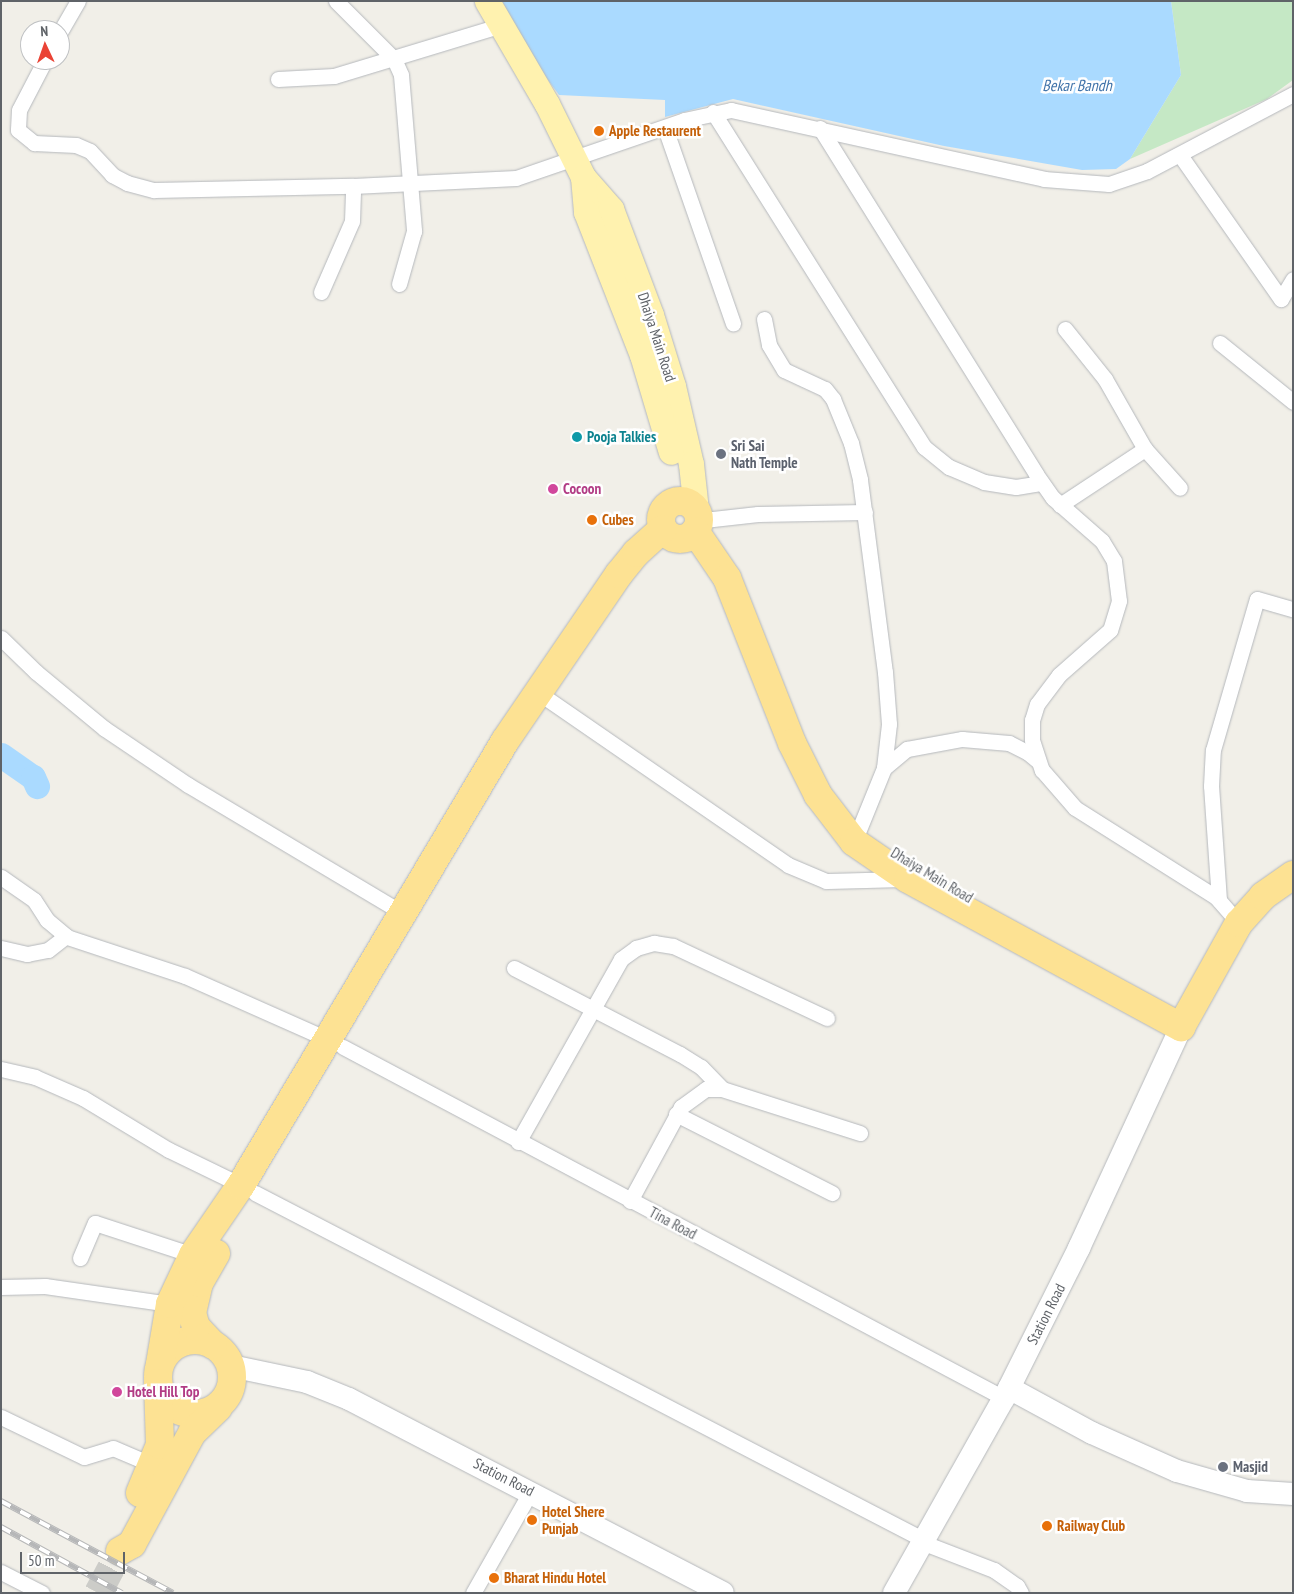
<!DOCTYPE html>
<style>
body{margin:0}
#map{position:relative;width:1294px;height:1594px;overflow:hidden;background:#f1efe8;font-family:"PT Sans Narrow",sans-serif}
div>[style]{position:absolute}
.green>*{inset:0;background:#c5e8c5}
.water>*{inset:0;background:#aadaff}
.river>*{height:25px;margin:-12.5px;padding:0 12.5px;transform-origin:12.5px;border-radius:12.5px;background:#aadaff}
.highway-tunnel>*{height:28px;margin-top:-14px;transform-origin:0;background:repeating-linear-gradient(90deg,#ccccc8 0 28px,transparent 0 42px)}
.roads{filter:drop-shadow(0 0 1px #b5b8bc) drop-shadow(0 0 1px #b5b8bc)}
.street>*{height:15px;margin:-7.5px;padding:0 7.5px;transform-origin:7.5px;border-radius:7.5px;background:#fff}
.secondary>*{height:22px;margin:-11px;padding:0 11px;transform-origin:11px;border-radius:11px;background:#fff}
.primary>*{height:25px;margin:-12.5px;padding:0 12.5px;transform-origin:12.5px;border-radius:12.5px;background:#fff2af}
.highway>*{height:28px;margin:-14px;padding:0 14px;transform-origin:14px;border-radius:14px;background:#fde293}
.highway>.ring{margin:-14px;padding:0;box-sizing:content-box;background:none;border:28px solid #fde293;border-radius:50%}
.rail>*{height:5.5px;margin-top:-2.75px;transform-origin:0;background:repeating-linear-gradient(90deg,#fff 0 11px,#b6b7b8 0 22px);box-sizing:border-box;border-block:1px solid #b6b7b8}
.dots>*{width:14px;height:14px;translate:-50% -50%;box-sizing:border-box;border:2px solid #fff;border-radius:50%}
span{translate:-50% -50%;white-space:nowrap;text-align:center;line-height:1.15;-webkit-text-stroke:5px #fff;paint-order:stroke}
.food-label{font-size:15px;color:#c56008;font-weight:700}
.left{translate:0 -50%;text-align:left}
.street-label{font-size:15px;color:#5f6368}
.culture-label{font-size:15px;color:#0d838f;font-weight:700}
.worship-label{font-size:15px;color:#5b616d;font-weight:700}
.hotel-label{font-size:15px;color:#b23c85;font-weight:700}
.water-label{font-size:16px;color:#4174aa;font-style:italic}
.frame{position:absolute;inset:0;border:2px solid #5f6368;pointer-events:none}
.north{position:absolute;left:20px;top:20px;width:50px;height:50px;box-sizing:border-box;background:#fff;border:1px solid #bfc1c3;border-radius:50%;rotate:357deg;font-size:14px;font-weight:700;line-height:20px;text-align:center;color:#5f6368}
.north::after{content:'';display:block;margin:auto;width:18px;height:22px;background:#ea4335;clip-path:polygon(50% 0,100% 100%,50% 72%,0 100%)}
.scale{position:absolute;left:20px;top:1552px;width:105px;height:22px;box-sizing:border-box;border:2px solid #5f6368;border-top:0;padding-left:6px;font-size:15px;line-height:18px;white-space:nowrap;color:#5f6368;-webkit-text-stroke:4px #fff;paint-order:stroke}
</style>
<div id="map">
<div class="green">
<i style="clip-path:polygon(1171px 1px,1293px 1px,1293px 80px,1267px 99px,1130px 159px,1181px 75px)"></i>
</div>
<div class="water">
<i style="clip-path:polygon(497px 1px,1171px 1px,1181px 75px,1130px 159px,1116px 169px,1082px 170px,944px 146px,733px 99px,665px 117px,665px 100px,559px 95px,501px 16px)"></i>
</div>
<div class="river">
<i style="left:1px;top:755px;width:39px;rotate:35deg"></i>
<i style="left:33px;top:777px;width:10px;rotate:66deg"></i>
</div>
<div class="highway-tunnel">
<i style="left:98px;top:1593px;width:43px;rotate:-62.2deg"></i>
</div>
<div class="roads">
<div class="street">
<i style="left:336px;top:1px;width:82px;rotate:45deg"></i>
<i style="left:394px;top:59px;width:17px;rotate:66deg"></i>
<i style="left:401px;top:75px;width:157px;rotate:85.2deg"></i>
<i style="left:414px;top:231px;width:55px;rotate:105.8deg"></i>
<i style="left:60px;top:32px;width:36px;rotate:-60deg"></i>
<i style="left:45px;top:60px;width:56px;rotate:117.5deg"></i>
<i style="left:19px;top:110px;width:20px;rotate:93deg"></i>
<i style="left:18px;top:130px;width:21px;rotate:39deg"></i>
<i style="left:34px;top:143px;width:42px;rotate:2.7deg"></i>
<i style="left:76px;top:145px;width:15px;rotate:23deg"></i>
<i style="left:90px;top:151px;width:33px;rotate:47deg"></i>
<i style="left:112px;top:175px;width:17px;rotate:28deg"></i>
<i style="left:127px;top:183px;width:28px;rotate:15deg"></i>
<i style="left:154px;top:190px;width:199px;rotate:-1.2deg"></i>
<i style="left:353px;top:186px;width:163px;rotate:-2.8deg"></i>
<i style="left:516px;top:178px;width:178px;rotate:-19deg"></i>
<i style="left:684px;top:120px;width:48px;rotate:-12deg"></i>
<i style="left:731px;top:110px;width:321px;rotate:12.4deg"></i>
<i style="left:1044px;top:179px;width:65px;rotate:4.4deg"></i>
<i style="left:1109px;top:184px;width:40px;rotate:-18.9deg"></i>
<i style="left:1147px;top:171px;width:165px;rotate:-27.8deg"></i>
<i style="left:278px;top:79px;width:56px;rotate:-3.1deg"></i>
<i style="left:334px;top:76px;width:176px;rotate:-16.9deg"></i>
<i style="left:713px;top:112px;width:396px;rotate:57.8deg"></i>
<i style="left:924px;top:447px;width:32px;rotate:39deg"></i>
<i style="left:949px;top:467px;width:38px;rotate:23deg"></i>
<i style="left:984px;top:482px;width:32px;rotate:9deg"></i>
<i style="left:1016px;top:487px;width:26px;rotate:-9deg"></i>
<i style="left:665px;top:128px;width:207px;rotate:70.8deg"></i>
<i style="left:820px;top:128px;width:408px;rotate:58deg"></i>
<i style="left:1036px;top:474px;width:29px;rotate:55deg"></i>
<i style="left:1053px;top:498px;width:65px;rotate:41.3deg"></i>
<i style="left:1102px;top:541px;width:23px;rotate:59deg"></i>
<i style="left:1114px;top:561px;width:40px;rotate:82.9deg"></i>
<i style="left:1119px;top:601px;width:30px;rotate:107deg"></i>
<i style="left:1110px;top:630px;width:68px;rotate:138.6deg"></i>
<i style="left:1059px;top:675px;width:36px;rotate:127deg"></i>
<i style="left:1037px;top:704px;width:17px;rotate:107deg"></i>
<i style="left:1032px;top:720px;width:20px;rotate:90deg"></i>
<i style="left:1032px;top:740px;width:32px;rotate:72deg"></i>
<i style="left:1042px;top:770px;width:50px;rotate:49deg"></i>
<i style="left:1075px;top:808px;width:167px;rotate:32.3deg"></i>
<i style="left:1216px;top:897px;width:35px;rotate:49deg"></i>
<i style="left:1180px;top:155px;width:176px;rotate:55deg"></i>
<i style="left:1281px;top:299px;width:23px;rotate:-59deg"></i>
<i style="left:321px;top:292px;width:77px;rotate:-66.4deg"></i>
<i style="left:352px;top:221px;width:35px;rotate:-88deg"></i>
<i style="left:764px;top:319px;width:26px;rotate:79deg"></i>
<i style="left:769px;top:345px;width:29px;rotate:59deg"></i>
<i style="left:784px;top:370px;width:45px;rotate:24.9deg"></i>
<i style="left:825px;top:389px;width:13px;rotate:51deg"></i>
<i style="left:833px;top:399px;width:48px;rotate:67.8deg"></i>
<i style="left:851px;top:443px;width:38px;rotate:76deg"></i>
<i style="left:860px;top:480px;width:194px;rotate:82.6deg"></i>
<i style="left:885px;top:672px;width:52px;rotate:85.6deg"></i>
<i style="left:889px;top:724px;width:44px;rotate:96.5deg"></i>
<i style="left:884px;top:768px;width:80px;rotate:112.1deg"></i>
<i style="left:1065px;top:329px;width:64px;rotate:51.3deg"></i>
<i style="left:1105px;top:379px;width:81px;rotate:60.3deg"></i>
<i style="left:1145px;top:449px;width:52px;rotate:48.1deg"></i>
<i style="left:1220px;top:343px;width:94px;rotate:38.9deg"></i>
<i style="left:1060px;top:505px;width:102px;rotate:-33.4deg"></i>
<i style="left:704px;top:520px;width:54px;rotate:-6.3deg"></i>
<i style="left:758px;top:514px;width:107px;rotate:-1.1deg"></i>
<i style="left:1px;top:638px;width:49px;rotate:44.2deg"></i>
<i style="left:36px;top:672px;width:89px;rotate:39.6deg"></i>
<i style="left:105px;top:729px;width:100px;rotate:34deg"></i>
<i style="left:188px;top:785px;width:248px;rotate:30.8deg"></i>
<i style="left:549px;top:700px;width:290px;rotate:34.6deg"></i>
<i style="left:788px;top:865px;width:41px;rotate:22.8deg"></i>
<i style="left:826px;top:881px;width:79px;rotate:-1.5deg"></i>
<i style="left:884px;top:768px;width:30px;rotate:-40deg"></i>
<i style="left:907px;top:749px;width:56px;rotate:-10.3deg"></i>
<i style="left:962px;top:739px;width:47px;rotate:4.9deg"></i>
<i style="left:1009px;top:743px;width:20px;rotate:27deg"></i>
<i style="left:1027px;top:752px;width:14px;rotate:39deg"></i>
<i style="left:1px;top:877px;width:40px;rotate:34.9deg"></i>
<i style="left:34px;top:900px;width:24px;rotate:57deg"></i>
<i style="left:47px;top:920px;width:26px;rotate:40deg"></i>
<i style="left:67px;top:937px;width:124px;rotate:18.3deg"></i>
<i style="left:185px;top:976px;width:155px;rotate:23.9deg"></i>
<i style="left:1219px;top:900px;width:114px;rotate:-94deg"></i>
<i style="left:1211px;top:786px;width:36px;rotate:-87deg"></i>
<i style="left:1213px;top:750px;width:157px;rotate:-73.8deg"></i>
<i style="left:1257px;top:599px;width:37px;rotate:16deg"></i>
<i style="left:1px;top:948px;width:27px;rotate:13deg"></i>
<i style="left:27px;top:954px;width:21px;rotate:-11deg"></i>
<i style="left:48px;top:950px;width:23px;rotate:-38deg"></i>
<i style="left:514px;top:968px;width:187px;rotate:27.4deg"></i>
<i style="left:680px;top:1054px;width:25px;rotate:32deg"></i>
<i style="left:701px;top:1067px;width:30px;rotate:46deg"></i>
<i style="left:343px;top:1047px;width:748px;rotate:27.97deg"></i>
<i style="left:1px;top:1069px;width:35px;rotate:13deg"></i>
<i style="left:35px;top:1077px;width:52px;rotate:23.6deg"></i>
<i style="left:83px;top:1098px;width:100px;rotate:31.2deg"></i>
<i style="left:169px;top:1150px;width:80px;rotate:25.9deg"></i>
<i style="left:676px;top:1114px;width:175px;rotate:26.9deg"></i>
<i style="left:518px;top:1142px;width:210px;rotate:-60.6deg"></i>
<i style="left:621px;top:959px;width:19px;rotate:-36deg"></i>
<i style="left:636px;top:948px;width:19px;rotate:-16deg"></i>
<i style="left:654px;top:943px;width:19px;rotate:9deg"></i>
<i style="left:673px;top:946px;width:170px;rotate:25.1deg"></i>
<i style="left:255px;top:1193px;width:756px;rotate:27.41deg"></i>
<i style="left:630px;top:1201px;width:107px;rotate:-61.5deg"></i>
<i style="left:681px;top:1107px;width:31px;rotate:-36deg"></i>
<i style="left:706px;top:1089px;width:16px"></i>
<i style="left:722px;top:1089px;width:145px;rotate:17.7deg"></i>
<i style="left:80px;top:1258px;width:38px;rotate:-67deg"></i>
<i style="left:95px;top:1223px;width:103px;rotate:18.1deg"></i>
<i style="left:1px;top:1287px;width:44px;rotate:-1.3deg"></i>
<i style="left:45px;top:1286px;width:126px;rotate:8.2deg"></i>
<i style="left:1px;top:1417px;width:92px;rotate:25.7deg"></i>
<i style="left:84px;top:1457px;width:30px;rotate:-17deg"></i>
<i style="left:113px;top:1448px;width:43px;rotate:23deg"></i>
<i style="left:924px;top:1543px;width:75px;rotate:21.1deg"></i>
<i style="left:994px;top:1570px;width:28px;rotate:35deg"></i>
<i style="left:1017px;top:1586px;width:8px;rotate:60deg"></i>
<i style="left:1px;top:1572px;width:46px;rotate:27.1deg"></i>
<i style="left:473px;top:1593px;width:117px;rotate:-60.4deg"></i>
</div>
<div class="secondary">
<i style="left:231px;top:1366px;width:78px;rotate:11.9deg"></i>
<i style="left:307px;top:1382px;width:45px;rotate:22deg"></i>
<i style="left:349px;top:1399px;width:421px;rotate:27.4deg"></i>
<i style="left:1009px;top:1388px;width:94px;rotate:28.5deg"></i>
<i style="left:1092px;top:1433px;width:93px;rotate:24.1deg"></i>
<i style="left:1177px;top:1471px;width:73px;rotate:15.9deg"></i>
<i style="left:1247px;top:1491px;width:46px;rotate:3.7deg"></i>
<i style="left:894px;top:1593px;width:224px;rotate:-60.6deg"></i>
<i style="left:1004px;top:1398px;width:168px;rotate:-63.4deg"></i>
<i style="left:1079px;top:1248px;width:243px;rotate:-65.2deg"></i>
</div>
<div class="primary">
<i style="left:487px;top:1px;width:119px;rotate:59.8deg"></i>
<i style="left:547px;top:104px;width:81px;rotate:63.7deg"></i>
<i style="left:583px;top:177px;width:43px;rotate:48.8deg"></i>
<i style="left:611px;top:209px;width:113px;rotate:69.3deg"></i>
<i style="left:651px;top:315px;width:74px;rotate:72.8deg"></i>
<i style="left:673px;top:386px;width:80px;rotate:77deg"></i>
<i style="left:691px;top:464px;width:46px;rotate:83.8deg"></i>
<i style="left:583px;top:177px;width:35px;rotate:85deg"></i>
<i style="left:586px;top:212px;width:154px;rotate:68.6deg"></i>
<i style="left:642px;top:355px;width:101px;rotate:73.4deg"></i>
</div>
<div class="highway">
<i class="ring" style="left:661px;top:501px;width:10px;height:10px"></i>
<i style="left:695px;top:531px;width:57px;rotate:55.8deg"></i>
<i style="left:727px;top:578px;width:177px;rotate:68.5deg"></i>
<i style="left:792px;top:743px;width:58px;rotate:63.4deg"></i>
<i style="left:818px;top:795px;width:59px;rotate:52.5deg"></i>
<i style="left:854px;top:842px;width:65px;rotate:34.4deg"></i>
<i style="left:908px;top:879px;width:311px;rotate:28.5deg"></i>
<i style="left:1181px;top:1027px;width:119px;rotate:-60.9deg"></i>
<i style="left:1239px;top:923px;width:36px;rotate:-48deg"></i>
<i style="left:1263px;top:896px;width:37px;rotate:-35deg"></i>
<i class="ring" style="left:158px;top:1340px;width:46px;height:46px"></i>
<i style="left:213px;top:1345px;width:25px;rotate:-133deg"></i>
<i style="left:196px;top:1327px;width:15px;rotate:-106deg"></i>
<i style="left:192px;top:1313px;width:31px;rotate:-77deg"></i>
<i style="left:199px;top:1283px;width:34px;rotate:-60deg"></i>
<i style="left:160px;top:1364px;width:61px;rotate:-80.5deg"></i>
<i style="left:170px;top:1304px;width:54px;rotate:-64.9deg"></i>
<i style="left:193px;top:1255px;width:85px;rotate:-55.6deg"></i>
<i style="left:241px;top:1185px;width:517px;rotate:-59.26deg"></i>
<i style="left:505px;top:741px;width:202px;rotate:-55.7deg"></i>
<i style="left:619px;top:574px;width:27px;rotate:-51deg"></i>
<i style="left:636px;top:553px;width:36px;rotate:-42deg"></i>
<i style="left:140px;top:1493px;width:52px;rotate:-67.4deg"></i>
<i style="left:160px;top:1445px;width:62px;rotate:-91.8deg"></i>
<i style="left:120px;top:1551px;width:14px;rotate:-30deg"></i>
<i style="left:132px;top:1544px;width:126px;rotate:-61.6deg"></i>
<i style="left:192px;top:1433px;width:36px;rotate:-44deg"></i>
</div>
</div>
<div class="rail">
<i style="left:1px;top:1501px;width:195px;rotate:28.1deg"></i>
<i style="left:1px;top:1527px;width:138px;rotate:28.6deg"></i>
</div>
<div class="dots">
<i style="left:599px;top:131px;background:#e8710a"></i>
<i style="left:577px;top:437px;background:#0f9aa8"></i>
<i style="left:721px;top:454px;background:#6b7280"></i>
<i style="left:553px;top:489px;background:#d1479c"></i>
<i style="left:592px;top:520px;background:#e8710a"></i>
<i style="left:117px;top:1392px;background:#d1479c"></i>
<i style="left:1223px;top:1467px;background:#6b7280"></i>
<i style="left:532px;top:1520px;background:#e8710a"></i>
<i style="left:1047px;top:1526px;background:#e8710a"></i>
<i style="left:494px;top:1578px;background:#e8710a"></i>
</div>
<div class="food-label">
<span class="left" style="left:609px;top:131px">Apple Restaurent</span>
<span class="left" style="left:602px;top:520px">Cubes</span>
<span class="left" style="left:542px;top:1520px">Hotel Shere<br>Punjab</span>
<span class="left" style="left:1057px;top:1526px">Railway Club</span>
<span class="left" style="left:504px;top:1578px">Bharat Hindu Hotel</span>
</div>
<div class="street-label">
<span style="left:657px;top:337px;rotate:72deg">Dhaiya Main Road</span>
<span style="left:932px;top:875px;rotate:31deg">Dhaiya Main Road</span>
<span style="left:673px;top:1223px;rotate:28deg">Tina Road</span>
<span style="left:1046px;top:1314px;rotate:-63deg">Station Road</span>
<span style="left:504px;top:1477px;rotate:27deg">Station Road</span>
</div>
<div class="culture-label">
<span class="left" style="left:587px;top:437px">Pooja Talkies</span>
</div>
<div class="worship-label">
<span class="left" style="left:731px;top:454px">Sri Sai<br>Nath Temple</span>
<span class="left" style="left:1233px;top:1467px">Masjid</span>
</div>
<div class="hotel-label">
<span class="left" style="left:563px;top:489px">Cocoon</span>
<span class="left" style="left:127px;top:1392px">Hotel Hill Top</span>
</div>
<div class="water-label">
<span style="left:1077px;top:85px">Bekar Bandh</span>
</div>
<div class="frame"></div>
<div class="north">N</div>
<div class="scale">50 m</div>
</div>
